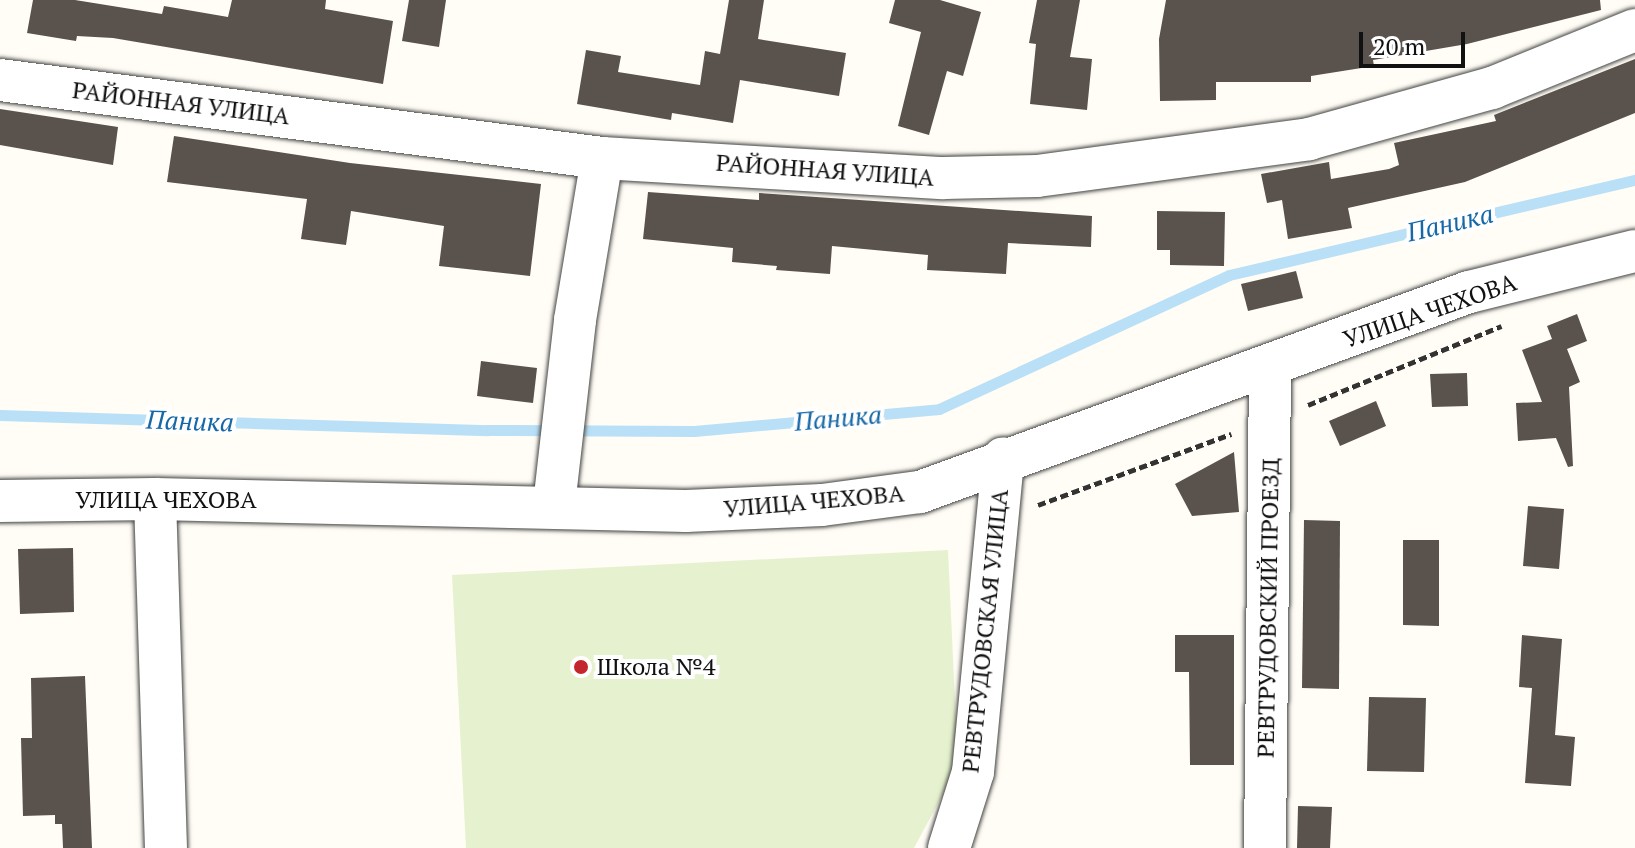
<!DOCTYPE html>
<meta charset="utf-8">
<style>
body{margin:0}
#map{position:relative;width:1635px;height:848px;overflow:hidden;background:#fffdf5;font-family:"PT Serif",serif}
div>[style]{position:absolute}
.pitch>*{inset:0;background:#e6f2cf}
.stream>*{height:11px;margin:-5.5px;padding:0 5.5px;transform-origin:5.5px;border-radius:5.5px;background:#b9e0f7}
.building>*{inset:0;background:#5a524d}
.path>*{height:5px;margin-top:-2.5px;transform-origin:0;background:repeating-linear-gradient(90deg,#333 0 8px,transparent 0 12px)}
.roads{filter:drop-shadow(0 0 2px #444) drop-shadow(0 0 2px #444)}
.minor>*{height:42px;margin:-21px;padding:0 21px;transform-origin:21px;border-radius:21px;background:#fff}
.dots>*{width:22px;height:22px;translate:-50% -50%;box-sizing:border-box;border:4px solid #fff;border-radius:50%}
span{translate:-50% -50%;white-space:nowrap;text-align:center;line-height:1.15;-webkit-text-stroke:8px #fff;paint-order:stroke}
.street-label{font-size:24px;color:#111}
.poi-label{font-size:24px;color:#111}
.left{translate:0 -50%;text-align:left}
.water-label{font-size:26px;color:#1768a6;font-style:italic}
.scale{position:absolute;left:1359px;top:32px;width:106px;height:36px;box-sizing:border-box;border:4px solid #111;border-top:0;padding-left:10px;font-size:24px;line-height:28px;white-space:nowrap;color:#111;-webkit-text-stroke:6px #fff;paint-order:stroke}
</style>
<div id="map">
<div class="pitch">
<i style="clip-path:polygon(948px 550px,958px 766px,914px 848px,466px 848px,452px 575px)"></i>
</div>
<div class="stream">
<i style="left:0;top:415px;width:488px;rotate:1.8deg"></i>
<i style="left:488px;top:430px;width:206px;rotate:0.3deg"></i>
<i style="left:694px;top:431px;width:246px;rotate:-5.1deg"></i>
<i style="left:939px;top:409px;width:319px;rotate:-24.8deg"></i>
<i style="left:1229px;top:275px;width:417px;rotate:-13.2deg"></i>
</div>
<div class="building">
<i style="clip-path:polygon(33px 0,75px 0,162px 14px,164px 6px,228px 17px,232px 0,326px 0,325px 9px,393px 21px,383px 84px,113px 38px,77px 36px,76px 41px,27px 33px)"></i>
<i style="clip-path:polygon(409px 0,446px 0,439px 47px,402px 41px)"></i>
<i style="clip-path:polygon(729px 0,764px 0,758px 39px,846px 53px,839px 96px,740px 80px,733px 123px,672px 113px,671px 120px,577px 104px,586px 50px,621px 56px,618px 72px,700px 85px,705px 51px,720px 54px)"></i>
<i style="clip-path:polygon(895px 0,940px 0,981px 12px,963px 76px,947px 71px,929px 135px,898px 126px,921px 32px,889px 23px)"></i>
<i style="clip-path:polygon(1037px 0,1080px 0,1070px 57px,1092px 59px,1087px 110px,1030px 104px,1036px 44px,1029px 43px)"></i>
<i style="clip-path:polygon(1166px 0,1600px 0,1601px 10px,1467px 44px,1373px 60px,1374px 66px,1311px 76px,1311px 82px,1216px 82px,1216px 100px,1160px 101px,1159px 39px)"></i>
<i style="clip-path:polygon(1635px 59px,1635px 113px,1465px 182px,1348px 208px,1352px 228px,1288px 239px,1282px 200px,1267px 203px,1261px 174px,1329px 162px,1331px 179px,1389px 169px,1399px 165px,1394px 143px,1496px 121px,1494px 115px)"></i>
<i style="clip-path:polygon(0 109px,118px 127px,113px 165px,0 145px)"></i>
<i style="clip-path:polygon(174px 136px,350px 163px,541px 184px,530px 276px,439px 266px,444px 226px,351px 211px,346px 245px,301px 239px,307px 199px,167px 182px)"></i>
<i style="clip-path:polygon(648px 192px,759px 200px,759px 193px,1092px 216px,1091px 247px,1008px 243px,1006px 274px,927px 270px,928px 255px,832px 246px,830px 274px,776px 270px,777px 266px,732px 262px,733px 248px,643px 239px)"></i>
<i style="clip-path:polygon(1157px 211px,1225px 212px,1224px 266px,1170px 265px,1170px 250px,1157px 250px)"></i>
<i style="clip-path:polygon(1296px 271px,1303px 298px,1248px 311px,1241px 284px)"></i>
<i style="clip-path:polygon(1577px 314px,1587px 341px,1567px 349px,1580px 382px,1569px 387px,1573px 466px,1568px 467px,1556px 438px,1518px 441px,1516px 403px,1542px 402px,1522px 350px,1552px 339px,1547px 326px)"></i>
<i style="clip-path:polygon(481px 361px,537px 368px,533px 403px,477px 396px)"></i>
<i style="clip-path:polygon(1467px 373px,1468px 406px,1432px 407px,1430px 374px)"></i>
<i style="clip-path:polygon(1376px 401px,1386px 426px,1340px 446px,1329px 421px)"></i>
<i style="clip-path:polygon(1234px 452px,1239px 512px,1192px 516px,1175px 484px)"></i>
<i style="clip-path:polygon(1528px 506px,1564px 509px,1559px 569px,1523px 566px)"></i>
<i style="clip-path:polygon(1304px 520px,1340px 521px,1339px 689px,1302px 688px)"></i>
<i style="clip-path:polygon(1403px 540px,1439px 540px,1439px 626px,1403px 625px)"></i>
<i style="clip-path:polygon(73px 548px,74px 612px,20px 614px,18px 549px)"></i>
<i style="clip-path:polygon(1175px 635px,1234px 635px,1234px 765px,1190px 765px,1189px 672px,1175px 672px)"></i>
<i style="clip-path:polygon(1522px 635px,1562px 639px,1555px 735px,1575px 737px,1571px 786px,1525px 783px,1532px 688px,1519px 687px)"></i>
<i style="clip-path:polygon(85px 676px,92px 848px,63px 848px,62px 824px,55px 824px,55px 815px,23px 816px,21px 738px,32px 738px,31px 678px)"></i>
<i style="clip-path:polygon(1369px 697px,1426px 698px,1424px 772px,1367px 771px)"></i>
<i style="clip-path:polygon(1298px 806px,1332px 807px,1330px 848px,1297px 848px)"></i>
</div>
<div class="path">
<i style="left:1308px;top:405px;width:209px;rotate:-22.2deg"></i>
<i style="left:1038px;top:505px;width:206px;rotate:-20.2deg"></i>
</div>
<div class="roads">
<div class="minor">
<i style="left:0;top:80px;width:607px;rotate:7.38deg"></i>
<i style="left:602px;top:158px;width:342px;rotate:3.4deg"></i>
<i style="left:943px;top:178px;width:94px;rotate:-1.2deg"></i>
<i style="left:1037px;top:176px;width:275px;rotate:-7.7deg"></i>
<i style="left:1309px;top:139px;width:190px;rotate:-15.6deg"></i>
<i style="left:1492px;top:88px;width:154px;rotate:-22.1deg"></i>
<i style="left:155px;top:499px;width:349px;rotate:88.2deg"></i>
<i style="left:0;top:501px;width:155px;rotate:-0.7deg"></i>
<i style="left:155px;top:499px;width:531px;rotate:1.29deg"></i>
<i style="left:686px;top:511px;width:136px;rotate:-2.5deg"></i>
<i style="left:822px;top:505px;width:99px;rotate:-7.6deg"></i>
<i style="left:920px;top:492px;width:584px;rotate:-20.02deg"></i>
<i style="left:1469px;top:292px;width:171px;rotate:-13.9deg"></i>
<i style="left:554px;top:505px;width:186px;rotate:-83.5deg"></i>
<i style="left:575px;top:320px;width:164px;rotate:-80.5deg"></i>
<i style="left:949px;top:848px;width:80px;rotate:-72.5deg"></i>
<i style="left:973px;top:772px;width:315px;rotate:-84.5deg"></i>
<i style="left:1265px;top:848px;width:480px;rotate:-89.4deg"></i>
</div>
</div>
<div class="dots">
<i style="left:581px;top:667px;background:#c4262e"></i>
</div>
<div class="street-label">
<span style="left:181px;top:103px;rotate:7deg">РАЙОННАЯ УЛИЦА</span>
<span style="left:825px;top:170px;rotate:4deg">РАЙОННАЯ УЛИЦА</span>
<span style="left:1430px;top:311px;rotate:-19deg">УЛИЦА ЧЕХОВА</span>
<span style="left:166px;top:500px">УЛИЦА ЧЕХОВА</span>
<span style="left:814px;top:501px;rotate:-5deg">УЛИЦА ЧЕХОВА</span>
<span style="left:1268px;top:608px;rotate:-89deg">РЕВТРУДОВСКИЙ ПРОЕЗД</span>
<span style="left:985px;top:631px;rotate:-84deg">РЕВТРУДОВСКАЯ УЛИЦА</span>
</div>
<div class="poi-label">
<span class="left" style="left:597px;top:667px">Школа №4</span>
</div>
<div class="water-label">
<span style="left:1450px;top:223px;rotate:-13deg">Паника</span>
<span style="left:838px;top:418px;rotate:-5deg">Паника</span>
<span style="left:190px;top:421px;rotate:2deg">Паника</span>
</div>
<div class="scale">20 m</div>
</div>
